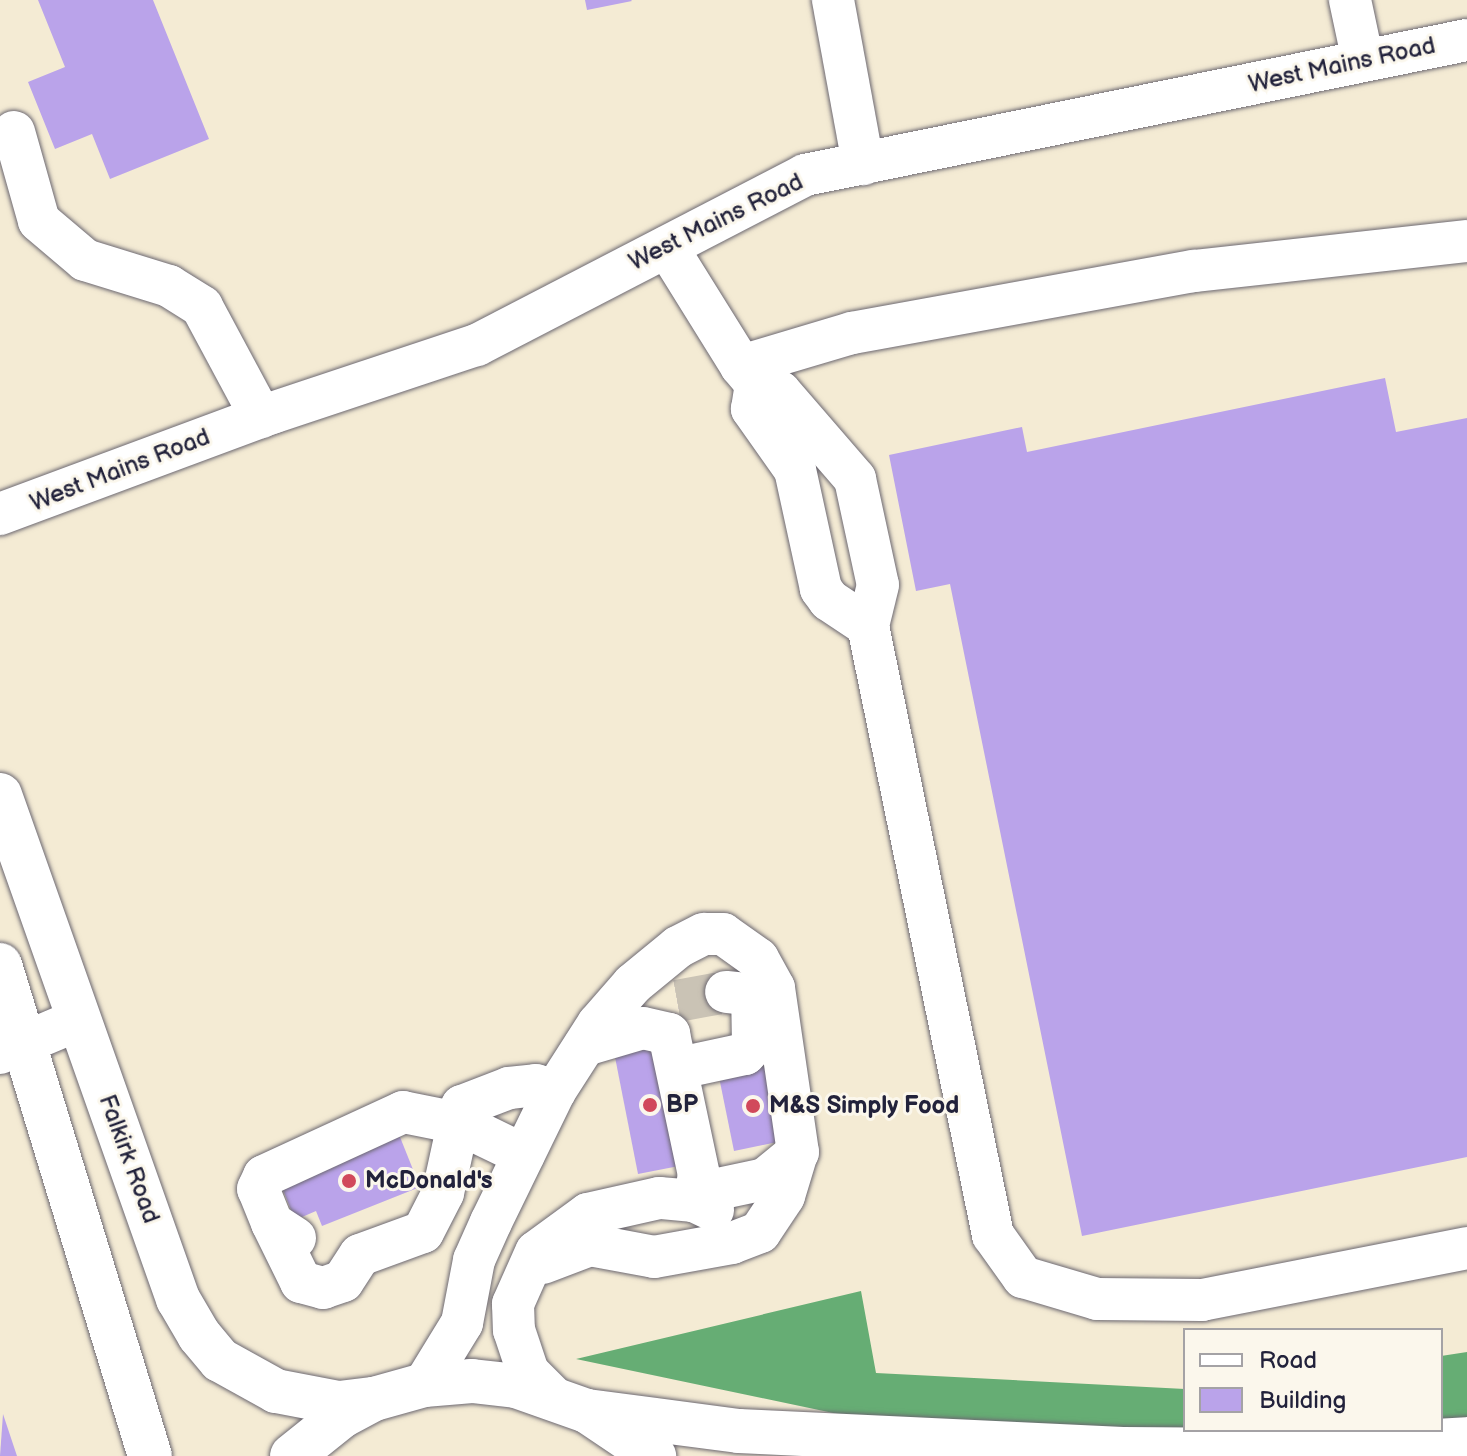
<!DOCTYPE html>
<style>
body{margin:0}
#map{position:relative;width:1467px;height:1456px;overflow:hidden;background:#f4ebd4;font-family:"Balsamiq Sans",sans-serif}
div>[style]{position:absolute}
.forest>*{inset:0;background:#66ad74}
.building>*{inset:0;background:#baa3ea}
.minor-tunnel>*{height:42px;margin-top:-21px;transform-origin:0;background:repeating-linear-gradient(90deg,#cac3b5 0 42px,transparent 0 63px)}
.roads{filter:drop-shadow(0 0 2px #6c6871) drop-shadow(0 0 2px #6c6871)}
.minor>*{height:42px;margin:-21px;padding:0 21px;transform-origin:21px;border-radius:21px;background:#fff}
.major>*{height:44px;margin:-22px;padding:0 22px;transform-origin:22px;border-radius:22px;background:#fff}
.highway>*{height:44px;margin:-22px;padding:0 22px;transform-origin:22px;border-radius:22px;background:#fff}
.dots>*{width:22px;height:22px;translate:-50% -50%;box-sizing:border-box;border:4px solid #fbf7ec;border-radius:50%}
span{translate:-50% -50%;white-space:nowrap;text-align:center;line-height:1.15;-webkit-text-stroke:6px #fbf7ec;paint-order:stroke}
.street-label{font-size:24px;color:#22223b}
.poi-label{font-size:24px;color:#22223b;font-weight:700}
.left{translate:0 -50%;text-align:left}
.legend{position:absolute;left:1183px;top:1328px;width:260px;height:104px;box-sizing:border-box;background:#fbf7ec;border:2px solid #a4a2a5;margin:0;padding:10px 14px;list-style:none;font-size:24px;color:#22223b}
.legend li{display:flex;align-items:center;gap:16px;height:40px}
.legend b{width:40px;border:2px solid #a4a2a5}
</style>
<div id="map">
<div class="forest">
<i style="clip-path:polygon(861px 1291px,876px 1373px,1185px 1389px,1185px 1430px,1272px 1434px,871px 1421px,576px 1359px)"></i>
<i style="clip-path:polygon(1467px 1352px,1467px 1418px,1441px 1420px,1441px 1356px)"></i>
</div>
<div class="building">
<i style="clip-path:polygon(38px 0,153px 0,209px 139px,110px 179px,92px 134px,55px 149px,28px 82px,65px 67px)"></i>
<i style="clip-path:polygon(585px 0,631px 0,632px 1px,587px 10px)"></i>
<i style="clip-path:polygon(1385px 378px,1396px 432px,1467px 418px,1467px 1157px,1082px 1236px,950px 584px,916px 591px,889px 455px,1022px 427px,1027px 452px)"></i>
<i style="clip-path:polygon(723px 973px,727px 1003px,679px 1010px,674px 981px)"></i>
<i style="clip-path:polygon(659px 1038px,684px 1165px,638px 1174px,613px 1047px)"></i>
<i style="clip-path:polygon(771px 1062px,787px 1140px,734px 1151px,718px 1072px)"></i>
<i style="clip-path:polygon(396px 1127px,420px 1187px,322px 1226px,316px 1211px,295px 1220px,277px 1175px)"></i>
<i style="clip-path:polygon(3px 1414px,17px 1456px,0 1456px)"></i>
</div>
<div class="minor-tunnel">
<i style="left:677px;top:1001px;width:50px;rotate:-10.4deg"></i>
</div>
<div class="roads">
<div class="minor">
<i style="left:833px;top:0;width:167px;rotate:79.6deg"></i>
<i style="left:1350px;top:0;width:62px;rotate:78deg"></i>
<i style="left:14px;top:132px;width:92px;rotate:74.3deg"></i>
<i style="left:39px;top:221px;width:60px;rotate:40.3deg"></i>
<i style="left:85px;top:260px;width:88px;rotate:17.2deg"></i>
<i style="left:169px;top:286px;width:39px;rotate:32deg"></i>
<i style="left:202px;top:307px;width:125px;rotate:61.8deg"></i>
<i style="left:667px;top:247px;width:140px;rotate:58.1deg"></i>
<i style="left:741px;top:366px;width:116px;rotate:-16.6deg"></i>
<i style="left:852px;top:333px;width:348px;rotate:-10.3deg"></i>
<i style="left:1194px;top:271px;width:275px;rotate:-6.3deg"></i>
<i style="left:741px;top:366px;width:23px;rotate:50deg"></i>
<i style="left:756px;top:384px;width:25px;rotate:18deg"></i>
<i style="left:780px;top:392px;width:115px;rotate:49.2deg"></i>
<i style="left:855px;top:479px;width:108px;rotate:77.8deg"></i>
<i style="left:878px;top:585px;width:42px;rotate:103.7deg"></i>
<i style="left:868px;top:626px;width:47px;rotate:-146.3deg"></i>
<i style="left:829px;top:600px;width:14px;rotate:-126deg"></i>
<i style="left:821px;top:589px;width:122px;rotate:-102.3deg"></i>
<i style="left:795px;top:470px;width:75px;rotate:-125.2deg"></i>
<i style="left:752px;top:409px;width:25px;rotate:-81deg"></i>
<i style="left:0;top:514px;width:290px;rotate:-20.4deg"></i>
<i style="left:272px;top:413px;width:216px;rotate:-18.4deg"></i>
<i style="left:477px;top:345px;width:369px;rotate:-27.4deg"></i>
<i style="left:805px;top:175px;width:676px;rotate:-11.53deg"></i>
<i style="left:868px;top:626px;width:622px;rotate:78.4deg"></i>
<i style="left:993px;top:1235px;width:52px;rotate:54.5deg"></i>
<i style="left:1023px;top:1277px;width:77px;rotate:16.6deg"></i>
<i style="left:1097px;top:1299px;width:105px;rotate:0.5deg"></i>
<i style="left:1202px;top:1300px;width:270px;rotate:-11.1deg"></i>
<i style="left:585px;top:1045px;width:60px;rotate:-16.3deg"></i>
<i style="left:643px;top:1028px;width:27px;rotate:13deg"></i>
<i style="left:669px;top:1034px;width:144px;rotate:78deg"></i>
<i style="left:699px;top:1175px;width:26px;rotate:101deg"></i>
<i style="left:694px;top:1201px;width:21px;rotate:25deg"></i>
<i style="left:0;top:1053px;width:85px;rotate:-22.9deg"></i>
<i style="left:679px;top:1063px;width:10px;rotate:17deg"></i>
<i style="left:689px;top:1066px;width:57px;rotate:-12.1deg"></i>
<i style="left:745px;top:1054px;width:12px;rotate:-48deg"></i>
<i style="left:753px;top:1045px;width:39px;rotate:-91deg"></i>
<i style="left:752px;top:1006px;width:13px;rotate:-117deg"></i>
<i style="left:746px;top:994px;width:20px;rotate:-174deg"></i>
<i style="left:272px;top:1223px;width:66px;rotate:63.8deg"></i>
<i style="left:301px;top:1282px;width:23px;rotate:15deg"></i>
<i style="left:323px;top:1288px;width:21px;rotate:-19deg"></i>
<i style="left:343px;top:1281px;width:31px;rotate:-57deg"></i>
<i style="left:360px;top:1255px;width:67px;rotate:-20.1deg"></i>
<i style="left:423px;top:1232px;width:44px;rotate:-62.9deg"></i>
<i style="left:443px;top:1193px;width:89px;rotate:-77.7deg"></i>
<i style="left:462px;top:1106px;width:50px;rotate:-21deg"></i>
<i style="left:509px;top:1088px;width:27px;rotate:-6deg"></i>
<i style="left:536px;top:1085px;width:20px;rotate:18deg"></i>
<i style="left:295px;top:1238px;width:27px;rotate:-147deg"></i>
<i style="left:272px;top:1223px;width:37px;rotate:-112deg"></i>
<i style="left:258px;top:1189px;width:14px;rotate:-65deg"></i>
<i style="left:264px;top:1176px;width:153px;rotate:-24.7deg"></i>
<i style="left:403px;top:1112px;width:56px;rotate:11.3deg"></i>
<i style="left:458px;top:1123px;width:73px;rotate:25.9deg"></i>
<i style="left:543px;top:1263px;width:50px;rotate:-21deg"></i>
<i style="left:590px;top:1245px;width:65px;rotate:10.6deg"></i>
<i style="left:654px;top:1257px;width:79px;rotate:-10.2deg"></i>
<i style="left:732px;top:1243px;width:30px;rotate:-21deg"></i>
<i style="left:760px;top:1232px;width:43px;rotate:-56.3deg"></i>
<i style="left:784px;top:1196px;width:45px;rotate:-73.2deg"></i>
<i style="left:424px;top:1385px;width:73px;rotate:-58.5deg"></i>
<i style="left:462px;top:1323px;width:64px;rotate:-79.2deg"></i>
<i style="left:474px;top:1260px;width:42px;rotate:-65.9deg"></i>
<i style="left:491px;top:1222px;width:146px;rotate:-64deg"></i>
<i style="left:555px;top:1091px;width:80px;rotate:-57.3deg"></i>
<i style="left:598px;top:1024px;width:53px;rotate:-48.8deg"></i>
<i style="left:633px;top:984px;width:58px;rotate:-39.4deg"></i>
<i style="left:678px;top:947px;width:29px;rotate:-27deg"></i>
<i style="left:704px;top:934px;width:19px"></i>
<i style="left:723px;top:934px;width:43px;rotate:35.5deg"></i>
<i style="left:758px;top:959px;width:33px;rotate:61deg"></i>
<i style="left:774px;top:988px;width:166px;rotate:81.7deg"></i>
<i style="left:798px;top:1152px;width:43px;rotate:140.7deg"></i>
<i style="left:765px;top:1179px;width:48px;rotate:168deg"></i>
<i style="left:718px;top:1189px;width:27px;rotate:153deg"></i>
<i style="left:694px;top:1201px;width:35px;rotate:-175deg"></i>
<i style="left:659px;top:1198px;width:73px;rotate:167.3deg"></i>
<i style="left:588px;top:1214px;width:64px;rotate:143.8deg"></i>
<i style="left:536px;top:1252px;width:57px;rotate:113.9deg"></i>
<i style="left:513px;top:1304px;width:26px;rotate:88deg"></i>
<i style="left:514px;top:1330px;width:44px;rotate:71.6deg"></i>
<i style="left:528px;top:1372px;width:35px;rotate:45deg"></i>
</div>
<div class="major">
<i style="left:0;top:795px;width:535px;rotate:70.55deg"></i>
<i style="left:178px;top:1299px;width:42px;rotate:59.7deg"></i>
<i style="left:199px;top:1335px;width:33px;rotate:50deg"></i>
<i style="left:220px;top:1360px;width:64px;rotate:29deg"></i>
<i style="left:276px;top:1391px;width:64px;rotate:10.8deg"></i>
<i style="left:339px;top:1403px;width:35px;rotate:-7deg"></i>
<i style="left:0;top:965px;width:513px;rotate:73.01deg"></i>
<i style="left:292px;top:1456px;width:64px;rotate:-38.7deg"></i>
<i style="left:342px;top:1416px;width:36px;rotate:-28deg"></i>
<i style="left:374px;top:1399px;width:52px;rotate:-15.6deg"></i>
<i style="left:424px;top:1385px;width:48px;rotate:-4.8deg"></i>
<i style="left:472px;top:1381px;width:44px;rotate:6.5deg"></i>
<i style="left:516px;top:1386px;width:75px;rotate:19.4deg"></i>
<i style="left:587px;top:1411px;width:81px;rotate:33.9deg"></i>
</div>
<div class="highway">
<i style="left:587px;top:1411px;width:153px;rotate:7.5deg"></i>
<i style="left:739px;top:1431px;width:384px;rotate:2.7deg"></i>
<i style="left:1123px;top:1449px;width:155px;rotate:0.4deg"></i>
<i style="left:1278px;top:1450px;width:189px;rotate:-3.3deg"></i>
</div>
</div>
<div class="dots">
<i style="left:650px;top:1105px;background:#d1495b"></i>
<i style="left:753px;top:1106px;background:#d1495b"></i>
<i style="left:349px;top:1181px;background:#d1495b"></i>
</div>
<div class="street-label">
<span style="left:1342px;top:65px;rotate:-12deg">West Mains Road</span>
<span style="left:716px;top:222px;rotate:-26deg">West Mains Road</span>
<span style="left:120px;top:470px;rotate:-21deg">West Mains Road</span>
<span style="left:129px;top:1159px;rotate:70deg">Falkirk Road</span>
</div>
<div class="poi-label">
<span class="left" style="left:666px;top:1105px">BP</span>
<span class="left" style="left:769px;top:1106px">M&amp;S Simply Food</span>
<span class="left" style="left:365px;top:1181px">McDonald's</span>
</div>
<ul class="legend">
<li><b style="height:10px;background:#fff"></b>Road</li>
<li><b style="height:22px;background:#baa3ea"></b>Building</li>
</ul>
</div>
